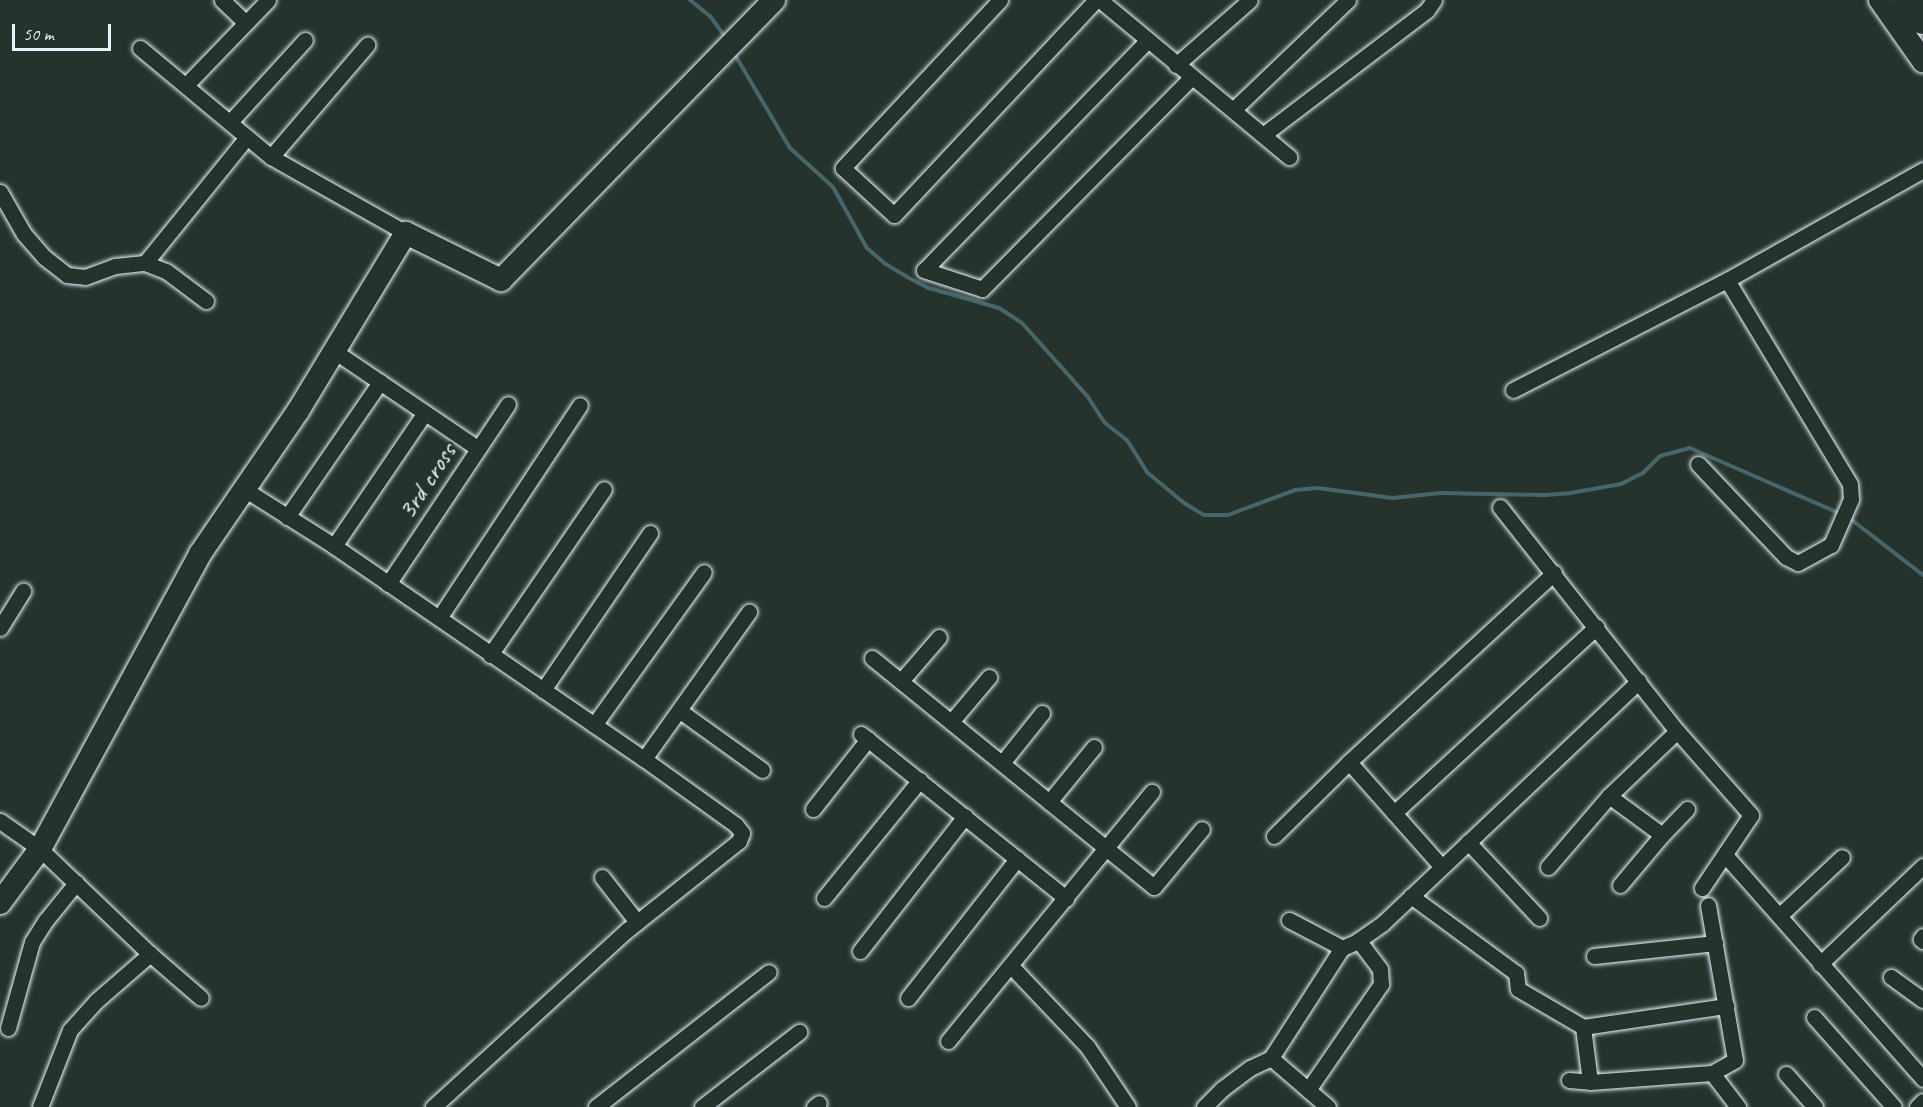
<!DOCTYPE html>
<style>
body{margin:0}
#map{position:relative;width:1923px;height:1107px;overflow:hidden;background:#26332d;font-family:Caveat,sans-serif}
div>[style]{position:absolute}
.stream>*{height:4px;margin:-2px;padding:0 2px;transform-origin:2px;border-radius:2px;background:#46666c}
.roads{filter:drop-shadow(0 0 2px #e8f1f8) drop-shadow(0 0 2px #e8f1f8)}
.street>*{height:15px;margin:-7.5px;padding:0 7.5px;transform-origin:7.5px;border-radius:7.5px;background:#26332d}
.secondary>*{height:22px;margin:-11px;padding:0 11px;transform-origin:11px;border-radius:11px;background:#26332d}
.highway>*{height:28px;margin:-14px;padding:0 14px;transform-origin:14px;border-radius:14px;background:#26332d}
span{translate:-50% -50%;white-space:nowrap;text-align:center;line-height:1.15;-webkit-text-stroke:4.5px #26332d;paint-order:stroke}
.street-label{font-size:26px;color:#e8f1f8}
.scale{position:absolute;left:12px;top:24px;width:99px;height:27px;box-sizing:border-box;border:3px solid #e8f1f8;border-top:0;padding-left:8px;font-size:18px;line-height:21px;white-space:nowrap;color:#e8f1f8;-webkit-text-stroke:4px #26332d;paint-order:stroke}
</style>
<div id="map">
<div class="stream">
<i style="left:690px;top:0;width:26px;rotate:39deg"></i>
<i style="left:710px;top:16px;width:24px;rotate:54deg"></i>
<i style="left:735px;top:55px;width:108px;rotate:59.4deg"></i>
<i style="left:790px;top:148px;width:58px;rotate:42.2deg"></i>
<i style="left:833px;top:187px;width:70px;rotate:60.9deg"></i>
<i style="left:867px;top:248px;width:23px;rotate:41deg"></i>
<i style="left:884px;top:263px;width:27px;rotate:31deg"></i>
<i style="left:907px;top:277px;width:25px;rotate:27deg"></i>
<i style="left:929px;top:288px;width:73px;rotate:15.9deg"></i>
<i style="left:999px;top:308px;width:27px;rotate:33deg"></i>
<i style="left:1022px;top:323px;width:99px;rotate:48.3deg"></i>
<i style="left:1088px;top:397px;width:31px;rotate:57deg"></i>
<i style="left:1105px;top:423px;width:28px;rotate:38deg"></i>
<i style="left:1127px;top:440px;width:39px;rotate:58deg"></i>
<i style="left:1148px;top:473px;width:47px;rotate:39.8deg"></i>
<i style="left:1184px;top:503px;width:23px;rotate:31deg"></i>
<i style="left:1204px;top:515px;width:24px"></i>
<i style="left:1228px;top:515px;width:72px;rotate:-20.5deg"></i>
<i style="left:1295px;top:490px;width:23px;rotate:-5deg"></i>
<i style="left:1318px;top:488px;width:75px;rotate:7.7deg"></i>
<i style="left:1392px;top:498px;width:49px;rotate:-5.8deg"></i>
<i style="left:1441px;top:493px;width:103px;rotate:1.1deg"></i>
<i style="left:1544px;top:495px;width:26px;rotate:-4deg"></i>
<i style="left:1570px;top:493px;width:52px;rotate:-10deg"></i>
<i style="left:1621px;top:484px;width:25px;rotate:-27deg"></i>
<i style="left:1643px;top:473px;width:24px;rotate:-45deg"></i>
<i style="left:1660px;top:456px;width:31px;rotate:-15deg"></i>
<i style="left:1690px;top:448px;width:165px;rotate:23.6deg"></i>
<i style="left:1848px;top:517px;width:95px;rotate:37.7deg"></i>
</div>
<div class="roads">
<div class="street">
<i style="left:222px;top:0;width:33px;rotate:44deg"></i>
<i style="left:1000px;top:0;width:230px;rotate:133.1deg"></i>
<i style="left:843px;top:168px;width:69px;rotate:42.7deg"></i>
<i style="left:894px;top:215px;width:295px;rotate:-46.8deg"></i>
<i style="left:1100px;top:0;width:246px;rotate:39.7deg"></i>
<i style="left:1148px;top:40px;width:321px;rotate:134.2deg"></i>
<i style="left:924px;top:270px;width:61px;rotate:18.1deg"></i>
<i style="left:982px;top:289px;width:297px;rotate:-45.3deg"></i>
<i style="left:140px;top:48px;width:170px;rotate:39.8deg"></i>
<i style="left:271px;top:157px;width:155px;rotate:29.4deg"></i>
<i style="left:1176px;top:65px;width:98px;rotate:-41.3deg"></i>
<i style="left:186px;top:85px;width:118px;rotate:-46deg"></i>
<i style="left:1233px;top:110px;width:159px;rotate:-43.7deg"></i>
<i style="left:230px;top:122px;width:111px;rotate:-47.6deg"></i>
<i style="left:1263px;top:135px;width:206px;rotate:-37.3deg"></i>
<i style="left:1427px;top:10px;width:12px;rotate:-55deg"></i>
<i style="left:271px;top:157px;width:148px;rotate:-49.4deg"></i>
<i style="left:0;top:192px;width:48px;rotate:60.3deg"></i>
<i style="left:24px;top:234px;width:30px;rotate:49deg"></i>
<i style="left:44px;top:257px;width:29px;rotate:38deg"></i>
<i style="left:67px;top:275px;width:18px;rotate:6deg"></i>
<i style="left:85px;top:277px;width:32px;rotate:-20deg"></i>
<i style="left:115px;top:266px;width:30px;rotate:-6deg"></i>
<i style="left:145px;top:263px;width:22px;rotate:21deg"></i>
<i style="left:166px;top:271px;width:50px;rotate:36.9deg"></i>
<i style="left:145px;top:263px;width:162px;rotate:-51deg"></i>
<i style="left:334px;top:351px;width:173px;rotate:34.1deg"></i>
<i style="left:1513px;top:390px;width:241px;rotate:-27.2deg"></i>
<i style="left:1727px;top:280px;width:225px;rotate:-29.3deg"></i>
<i style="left:1698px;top:464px;width:128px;rotate:46.6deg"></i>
<i style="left:1786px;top:557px;width:13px;rotate:27deg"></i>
<i style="left:1798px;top:563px;width:38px;rotate:-29deg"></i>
<i style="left:1831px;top:545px;width:50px;rotate:-66.5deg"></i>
<i style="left:1851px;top:499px;width:15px;rotate:-94deg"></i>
<i style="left:1850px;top:484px;width:238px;rotate:-121.1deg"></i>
<i style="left:244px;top:489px;width:107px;rotate:32.3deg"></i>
<i style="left:334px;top:546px;width:376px;rotate:34.5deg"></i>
<i style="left:644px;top:759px;width:113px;rotate:35.7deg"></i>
<i style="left:736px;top:825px;width:10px;rotate:53deg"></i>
<i style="left:742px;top:833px;width:9px;rotate:111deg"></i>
<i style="left:739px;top:841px;width:143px;rotate:141.5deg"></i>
<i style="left:627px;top:930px;width:263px;rotate:137.6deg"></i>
<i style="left:1500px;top:507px;width:285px;rotate:51.7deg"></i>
<i style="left:1677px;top:731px;width:112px;rotate:48.6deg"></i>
<i style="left:1751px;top:815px;width:88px;rotate:123.9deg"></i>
<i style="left:287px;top:517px;width:164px;rotate:-55.4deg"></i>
<i style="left:334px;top:546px;width:160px;rotate:-55.7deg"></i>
<i style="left:388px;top:584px;width:216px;rotate:-56.3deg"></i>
<i style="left:439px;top:618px;width:255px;rotate:-56.5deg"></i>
<i style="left:0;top:628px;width:44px;rotate:-58.1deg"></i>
<i style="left:490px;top:655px;width:201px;rotate:-55.5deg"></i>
<i style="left:872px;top:658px;width:363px;rotate:39.1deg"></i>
<i style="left:1154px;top:887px;width:75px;rotate:-50.4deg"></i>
<i style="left:901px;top:681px;width:58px;rotate:-49.2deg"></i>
<i style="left:543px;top:690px;width:190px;rotate:-55.7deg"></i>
<i style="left:680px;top:711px;width:101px;rotate:35.7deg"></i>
<i style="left:951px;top:722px;width:59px;rotate:-49.8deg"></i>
<i style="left:594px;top:725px;width:188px;rotate:-54.3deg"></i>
<i style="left:861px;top:734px;width:263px;rotate:38.7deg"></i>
<i style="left:644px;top:759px;width:181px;rotate:-54.5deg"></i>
<i style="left:1349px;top:762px;width:140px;rotate:48.5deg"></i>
<i style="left:1002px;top:763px;width:64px;rotate:-51.3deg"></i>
<i style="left:1609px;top:796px;width:66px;rotate:36.3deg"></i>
<i style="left:1662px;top:835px;width:36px;rotate:-46deg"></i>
<i style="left:1049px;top:802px;width:71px;rotate:-50.7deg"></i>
<i style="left:813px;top:809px;width:89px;rotate:-51.8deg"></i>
<i style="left:1394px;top:813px;width:275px;rotate:-42.6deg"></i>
<i style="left:0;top:821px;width:49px;rotate:35deg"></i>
<i style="left:40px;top:849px;width:152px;rotate:43.7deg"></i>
<i style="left:150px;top:954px;width:67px;rotate:40.8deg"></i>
<i style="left:1274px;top:836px;width:105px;rotate:-44.6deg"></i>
<i style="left:1349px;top:762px;width:279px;rotate:-42.7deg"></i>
<i style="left:1468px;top:842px;width:104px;rotate:46.9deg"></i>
<i style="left:1725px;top:855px;width:299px;rotate:48.5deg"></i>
<i style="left:1548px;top:867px;width:94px;rotate:-49.3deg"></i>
<i style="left:1609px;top:796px;width:94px;rotate:-43.7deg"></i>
<i style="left:602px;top:877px;width:57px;rotate:52.1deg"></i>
<i style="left:1620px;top:885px;width:65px;rotate:-50deg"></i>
<i style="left:1411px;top:896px;width:130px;rotate:36.3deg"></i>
<i style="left:1516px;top:973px;width:16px;rotate:83deg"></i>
<i style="left:1518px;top:989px;width:75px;rotate:30.3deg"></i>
<i style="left:1583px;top:1027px;width:55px;rotate:82.7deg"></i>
<i style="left:1590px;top:1082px;width:122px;rotate:-4.2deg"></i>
<i style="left:1712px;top:1073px;width:26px;rotate:-29deg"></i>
<i style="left:1735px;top:1060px;width:157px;rotate:-99.9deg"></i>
<i style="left:824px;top:898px;width:152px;rotate:-50.9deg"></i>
<i style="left:1779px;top:916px;width:86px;rotate:-43.1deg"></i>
<i style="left:1289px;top:920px;width:60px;rotate:27.8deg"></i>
<i style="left:1923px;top:936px;width:4px;rotate:124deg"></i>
<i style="left:1921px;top:939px;width:3px;rotate:45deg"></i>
<i style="left:860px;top:951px;width:171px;rotate:-52.1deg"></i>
<i style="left:1594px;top:956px;width:122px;rotate:-6.1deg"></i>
<i style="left:1820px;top:964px;width:142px;rotate:-43.6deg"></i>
<i style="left:1011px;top:966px;width:110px;rotate:46.5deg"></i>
<i style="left:1087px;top:1046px;width:73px;rotate:56.1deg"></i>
<i style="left:1891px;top:977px;width:39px;rotate:36deg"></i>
<i style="left:908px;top:998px;width:177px;rotate:-51.9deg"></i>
<i style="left:1814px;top:1017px;width:120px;rotate:48.4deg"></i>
<i style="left:1583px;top:1027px;width:145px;rotate:-8.4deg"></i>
<i style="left:8px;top:1028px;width:89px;rotate:-74.4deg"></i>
<i style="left:32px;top:942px;width:26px;rotate:-58deg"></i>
<i style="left:46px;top:920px;width:48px;rotate:-51deg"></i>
<i style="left:948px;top:1041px;width:322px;rotate:-50.7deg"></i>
<i style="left:1712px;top:1073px;width:43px;rotate:52.6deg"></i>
<i style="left:1786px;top:1074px;width:44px;rotate:48.7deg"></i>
<i style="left:1569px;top:1080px;width:21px;rotate:5deg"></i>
<i style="left:1308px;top:1090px;width:129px;rotate:-55.4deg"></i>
<i style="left:1381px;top:984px;width:15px;rotate:-94deg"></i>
<i style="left:1380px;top:969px;width:36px;rotate:-127deg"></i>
<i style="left:40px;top:1107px;width:83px;rotate:-68.7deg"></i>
<i style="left:70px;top:1030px;width:39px;rotate:-48deg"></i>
<i style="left:96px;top:1001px;width:72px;rotate:-41deg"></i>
<i style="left:596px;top:1107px;width:219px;rotate:-38deg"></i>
<i style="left:702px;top:1107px;width:123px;rotate:-37.7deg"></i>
<i style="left:814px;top:1107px;width:6px;rotate:-39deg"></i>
<i style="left:1204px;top:1107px;width:25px;rotate:-45deg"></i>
<i style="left:1222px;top:1089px;width:35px;rotate:-37deg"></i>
<i style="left:1250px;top:1068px;width:23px;rotate:-25deg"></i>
<i style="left:1328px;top:1107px;width:75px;rotate:-139.3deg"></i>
<i style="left:1271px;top:1058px;width:131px;rotate:-57.2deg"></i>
<i style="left:1342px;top:948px;width:15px;rotate:-23deg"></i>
<i style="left:1356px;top:942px;width:33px;rotate:-35deg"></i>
<i style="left:1383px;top:923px;width:352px;rotate:-43.4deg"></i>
<i style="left:1917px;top:1107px;width:8px;rotate:-45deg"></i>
</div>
<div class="secondary">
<i style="left:1880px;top:0;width:75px;rotate:54.8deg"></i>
<i style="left:0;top:903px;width:67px;rotate:-53.5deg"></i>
<i style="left:40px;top:849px;width:336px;rotate:-61.5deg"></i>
<i style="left:200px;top:554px;width:173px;rotate:-55.6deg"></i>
<i style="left:298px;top:411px;width:208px;rotate:-58.8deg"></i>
<i style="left:406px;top:233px;width:106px;rotate:26.3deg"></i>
<i style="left:501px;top:280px;width:391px;rotate:-45.7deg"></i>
</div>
<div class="highway">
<i style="left:1908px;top:0;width:25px;rotate:53deg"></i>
</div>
</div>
<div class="street-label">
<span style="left:427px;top:481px;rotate:-57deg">3rd cross</span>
</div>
<div class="scale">50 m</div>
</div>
